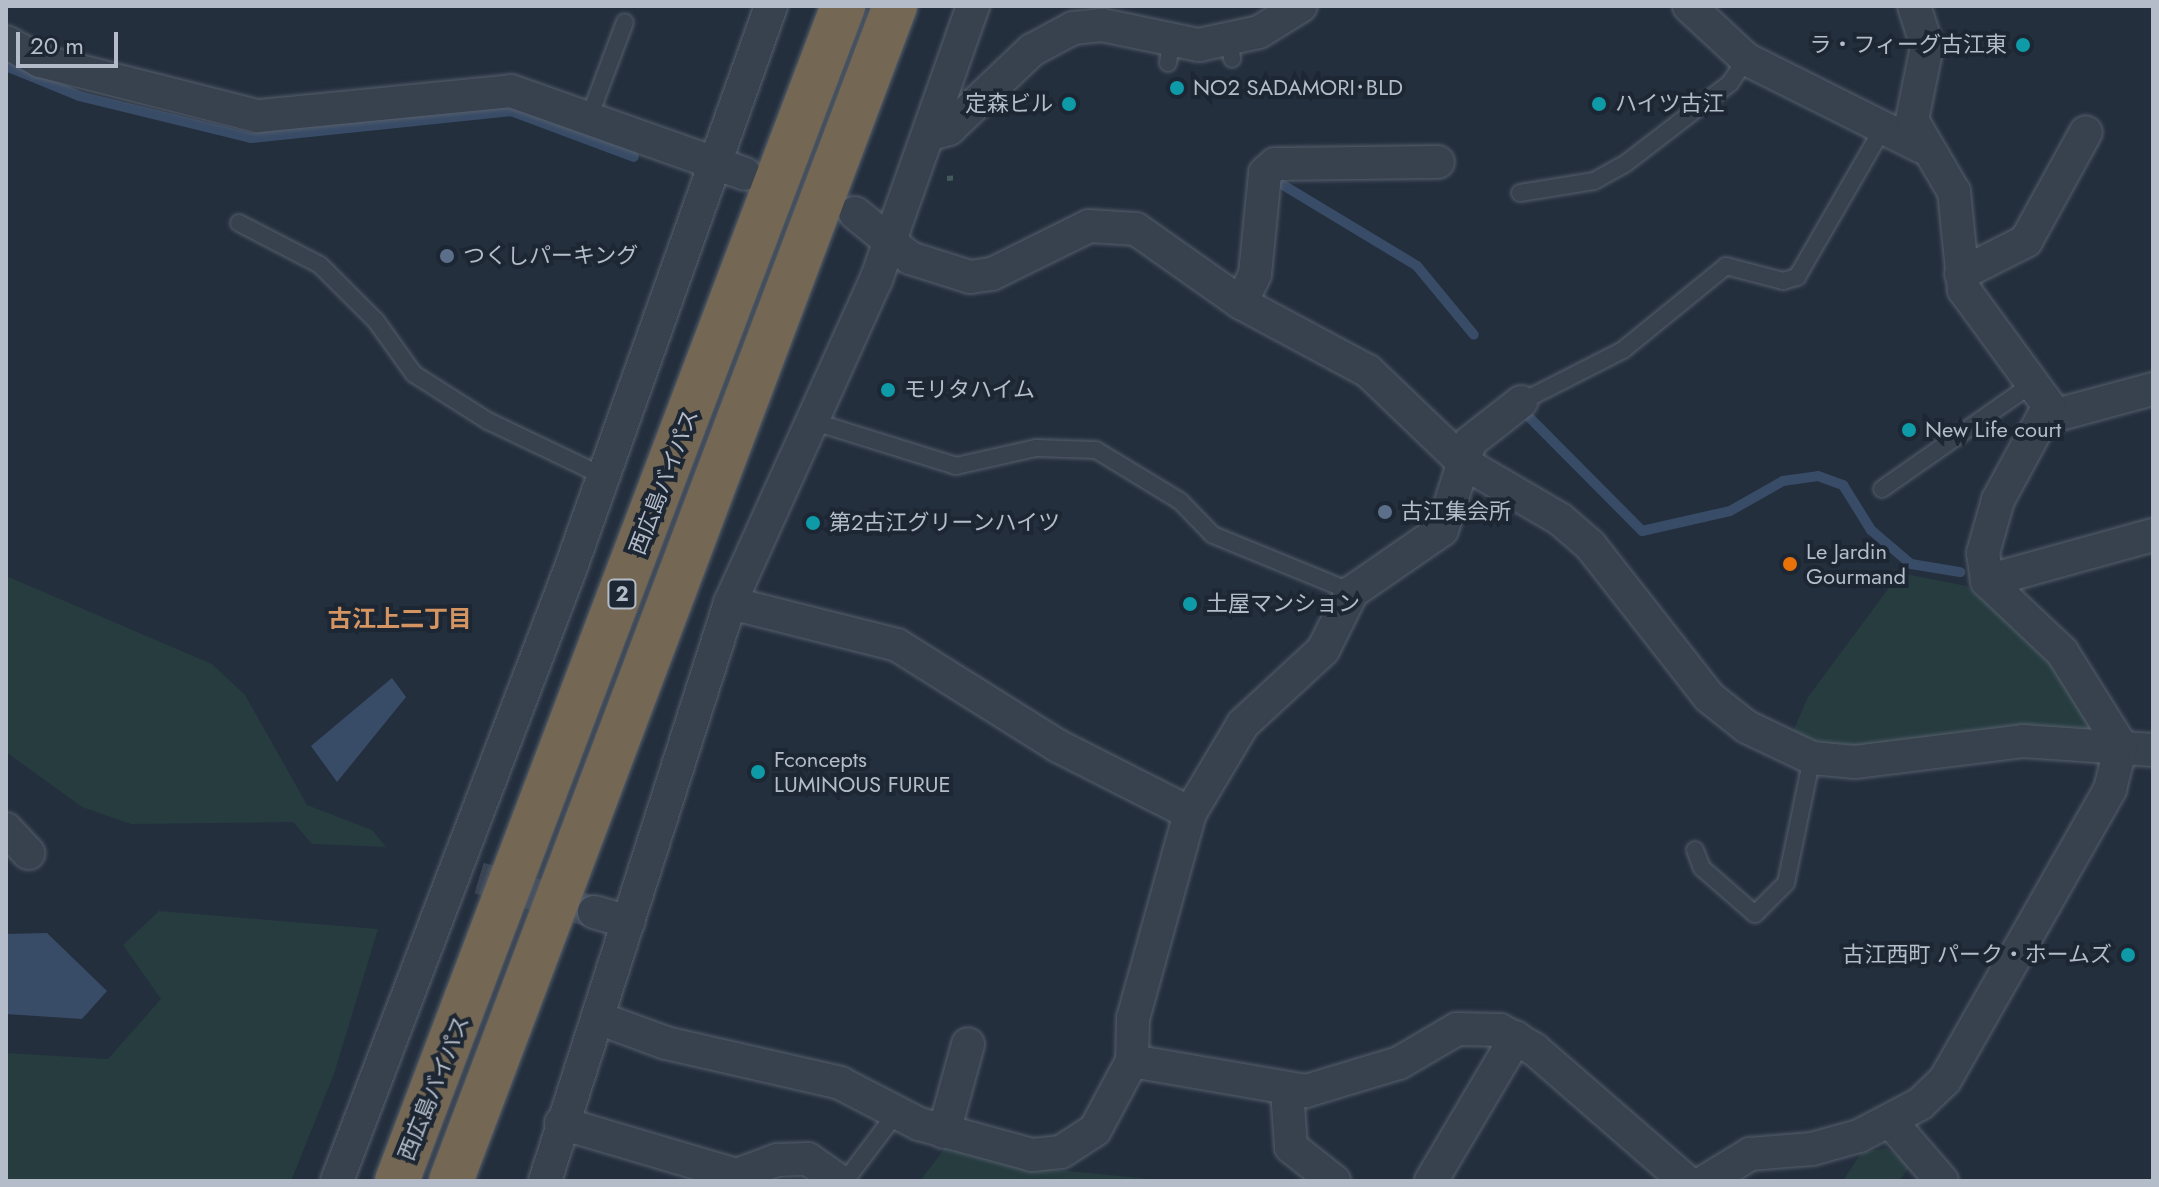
<!DOCTYPE html>
<meta charset="utf-8">
<style>
body{margin:0}
#map{position:relative;width:2159px;height:1187px;overflow:hidden;background:#242f3e;font-family:Jost,"Noto Sans JP",sans-serif}
div>[style]{position:absolute}
.green>*{inset:0;background:#263c3f}
.water>*{inset:0;background:#394c67}
.stream>*{height:10px;margin:-5px;padding:0 5px;transform-origin:5px;border-radius:5px;background:#394c67}
.minor-tunnel>*{height:32px;margin-top:-16px;transform-origin:0;background:repeating-linear-gradient(90deg,#3a4453 0 32px,transparent 0 48px)}
.path>*{height:5px;margin-top:-2.5px;transform-origin:0;background:repeating-linear-gradient(90deg,#44595c 0 6px,transparent 0 12px)}
.roads{filter:drop-shadow(0 0 2px #565f6c) drop-shadow(0 0 2px #565f6c)}
.service>*{height:16px;margin:-8px;padding:0 8px;transform-origin:8px;border-radius:8px;background:#38414e}
.minor>*{height:32px;margin:-16px;padding:0 16px;transform-origin:16px;border-radius:16px;background:#38414e}
.motorway>*{height:44px;margin:-22px;padding:0 22px;transform-origin:22px;border-radius:22px;background:#746855}
.dots>*{width:22px;height:22px;translate:-50% -50%;box-sizing:border-box;border:4px solid #1d2633;border-radius:50%}
span{translate:-50% -50%;white-space:nowrap;text-align:center;line-height:1.15;-webkit-text-stroke:8px #1d2633;paint-order:stroke}
.shield-label span{padding:2px 6px;background:#1d2633;border:2px solid;border-radius:6px;-webkit-text-stroke-width:0}
.shield-label{font-size:20px;color:#b4bcc9;font-weight:700}
.poi-label{font-size:22px;color:#b4bcc9}
.right{translate:-100% -50%;text-align:right}
.left{translate:0 -50%;text-align:left}
.street-label{font-size:22px;color:#b4bcc9}
.neighbourhood-label{font-size:24px;color:#d59563;font-weight:700}
.frame{position:absolute;inset:0;border:8px solid #b4bcc9;pointer-events:none}
.scale{position:absolute;left:16px;top:32px;width:102px;height:36px;box-sizing:border-box;border:4px solid #b4bcc9;border-top:0;padding-left:10px;font-size:24px;line-height:28px;white-space:nowrap;color:#b4bcc9;-webkit-text-stroke:6px #1d2633;paint-order:stroke}
</style>
<div id="map">
<div class="green">
<i style="clip-path:polygon(1900px 573px,1967px 586px,2052px 662px,2092px 732px,2002px 727px,1843px 748px,1792px 734px,1808px 697px)"></i>
<i style="clip-path:polygon(6px 576px,212px 664px,245px 695px,307px 805px,372px 830px,386px 847px,312px 844px,293px 822px,131px 824px,82px 807px,6px 752px)"></i>
<i style="clip-path:polygon(159px 911px,378px 929px,334px 1074px,291px 1181px,6px 1181px,6px 1053px,108px 1059px,161px 999px,123px 945px)"></i>
<i style="clip-path:polygon(945px 1148px,1008px 1165px,1170px 1181px,920px 1181px)"></i>
<i style="clip-path:polygon(1886px 1148px,1911px 1165px,1899px 1181px,1843px 1181px,1861px 1153px)"></i>
</div>
<div class="water">
<i style="clip-path:polygon(392px 678px,406px 697px,337px 782px,311px 746px)"></i>
<i style="clip-path:polygon(47px 933px,107px 991px,82px 1019px,6px 1014px,6px 934px)"></i>
</div>
<div class="stream">
<i style="left:6px;top:66px;width:79px;rotate:22.3deg"></i>
<i style="left:79px;top:96px;width:177px;rotate:13.7deg"></i>
<i style="left:251px;top:138px;width:261px;rotate:-5.9deg"></i>
<i style="left:511px;top:111px;width:131px;rotate:20.5deg"></i>
<i style="left:1278px;top:182px;width:162px;rotate:31.1deg"></i>
<i style="left:1417px;top:266px;width:89px;rotate:50.4deg"></i>
<i style="left:1527px;top:415px;width:163px;rotate:45.2deg"></i>
<i style="left:1642px;top:531px;width:90px;rotate:-12.8deg"></i>
<i style="left:1730px;top:511px;width:61px;rotate:-29.5deg"></i>
<i style="left:1783px;top:481px;width:35px;rotate:-8deg"></i>
<i style="left:1818px;top:476px;width:27px;rotate:20deg"></i>
<i style="left:1843px;top:485px;width:53px;rotate:58.1deg"></i>
<i style="left:1871px;top:530px;width:52px;rotate:40.4deg"></i>
<i style="left:1911px;top:564px;width:50px;rotate:9.3deg"></i>
</div>
<div class="minor-tunnel">
<i style="left:479px;top:878px;width:120px;rotate:16.5deg"></i>
</div>
<div class="path">
<i style="left:947px;top:178px;width:12px;rotate:-5deg"></i>
</div>
<div class="roads">
<div class="service">
<i style="left:1229px;top:39px;width:20px;rotate:81deg"></i>
<i style="left:1168px;top:63px;width:25px;rotate:-81deg"></i>
<i style="left:590px;top:115px;width:99px;rotate:-69.4deg"></i>
<i style="left:1520px;top:193px;width:75px;rotate:-9.2deg"></i>
<i style="left:1594px;top:181px;width:35px;rotate:-29deg"></i>
<i style="left:1625px;top:164px;width:133px;rotate:-37.6deg"></i>
<i style="left:1730px;top:83px;width:29px;rotate:-56deg"></i>
<i style="left:239px;top:223px;width:91px;rotate:27.4deg"></i>
<i style="left:320px;top:265px;width:79px;rotate:45deg"></i>
<i style="left:376px;top:321px;width:65px;rotate:54.4deg"></i>
<i style="left:414px;top:374px;width:88px;rotate:32.4deg"></i>
<i style="left:488px;top:421px;width:127px;rotate:25.6deg"></i>
<i style="left:1521px;top:402px;width:114px;rotate:-27deg"></i>
<i style="left:1623px;top:350px;width:133px;rotate:-39.2deg"></i>
<i style="left:1726px;top:266px;width:59px;rotate:14.7deg"></i>
<i style="left:1783px;top:281px;width:15px;rotate:-16deg"></i>
<i style="left:1797px;top:277px;width:172px;rotate:-60deg"></i>
<i style="left:815px;top:422px;width:148px;rotate:17.3deg"></i>
<i style="left:956px;top:466px;width:82px;rotate:-12.7deg"></i>
<i style="left:1036px;top:448px;width:60px;rotate:1.9deg"></i>
<i style="left:1096px;top:450px;width:98px;rotate:31.3deg"></i>
<i style="left:1180px;top:501px;width:47px;rotate:45.9deg"></i>
<i style="left:1213px;top:535px;width:150px;rotate:22.3deg"></i>
<i style="left:1882px;top:489px;width:187px;rotate:-35deg"></i>
<i style="left:1695px;top:850px;width:19px;rotate:69deg"></i>
<i style="left:1702px;top:868px;width:70px;rotate:41deg"></i>
<i style="left:1755px;top:914px;width:44px;rotate:-45deg"></i>
<i style="left:1786px;top:883px;width:128px;rotate:-78.3deg"></i>
<i style="left:845px;top:1181px;width:86px;rotate:-53deg"></i>
</div>
<div class="minor">
<i style="left:1689px;top:6px;width:78px;rotate:42.9deg"></i>
<i style="left:1746px;top:59px;width:197px;rotate:26.6deg"></i>
<i style="left:6px;top:42px;width:39px;rotate:29deg"></i>
<i style="left:40px;top:61px;width:225px;rotate:14.2deg"></i>
<i style="left:258px;top:116px;width:254px;rotate:-5.6deg"></i>
<i style="left:511px;top:91px;width:248px;rotate:19.5deg"></i>
<i style="left:931px;top:134px;width:19px;rotate:-16deg"></i>
<i style="left:949px;top:129px;width:115px;rotate:-43.6deg"></i>
<i style="left:1032px;top:50px;width:47px;rotate:-28.2deg"></i>
<i style="left:1073px;top:28px;width:29px;rotate:-6deg"></i>
<i style="left:1102px;top:25px;width:99px;rotate:11.7deg"></i>
<i style="left:1199px;top:45px;width:61px;rotate:-12.2deg"></i>
<i style="left:1259px;top:32px;width:49px;rotate:-31.8deg"></i>
<i style="left:855px;top:213px;width:71px;rotate:39.3deg"></i>
<i style="left:910px;top:258px;width:63px;rotate:17.6deg"></i>
<i style="left:970px;top:277px;width:22px;rotate:-8deg"></i>
<i style="left:992px;top:274px;width:108px;rotate:-26.3deg"></i>
<i style="left:1089px;top:226px;width:47px;rotate:3.7deg"></i>
<i style="left:1136px;top:229px;width:128px;rotate:35.2deg"></i>
<i style="left:1241px;top:303px;width:144px;rotate:28.2deg"></i>
<i style="left:1368px;top:371px;width:133px;rotate:43.8deg"></i>
<i style="left:1464px;top:463px;width:111px;rotate:30.3deg"></i>
<i style="left:1560px;top:519px;width:40px;rotate:41deg"></i>
<i style="left:1590px;top:545px;width:193px;rotate:51.9deg"></i>
<i style="left:1709px;top:697px;width:48px;rotate:38.3deg"></i>
<i style="left:1747px;top:727px;width:72px;rotate:25.5deg"></i>
<i style="left:1812px;top:758px;width:43px;rotate:5.3deg"></i>
<i style="left:1855px;top:762px;width:169px;rotate:-7.1deg"></i>
<i style="left:2023px;top:741px;width:130px;rotate:4deg"></i>
<i style="left:1961px;top:274px;width:73px;rotate:-26.9deg"></i>
<i style="left:2026px;top:241px;width:124px;rotate:-61.2deg"></i>
<i style="left:1241px;top:303px;width:32px;rotate:-64deg"></i>
<i style="left:1255px;top:274px;width:101px;rotate:-84.3deg"></i>
<i style="left:1265px;top:173px;width:13px;rotate:-42deg"></i>
<i style="left:1275px;top:164px;width:163px;rotate:-0.7deg"></i>
<i style="left:2049px;top:417px;width:108px;rotate:-15.1deg"></i>
<i style="left:1987px;top:581px;width:172px;rotate:-15.5deg"></i>
<i style="left:730px;top:603px;width:172px;rotate:14.1deg"></i>
<i style="left:897px;top:645px;width:190px;rotate:32.1deg"></i>
<i style="left:1058px;top:746px;width:148px;rotate:26.9deg"></i>
<i style="left:1190px;top:813px;width:104px;rotate:-59.2deg"></i>
<i style="left:1243px;top:724px;width:109px;rotate:-42.8deg"></i>
<i style="left:1323px;top:650px;width:65px;rotate:-63.4deg"></i>
<i style="left:1352px;top:592px;width:109px;rotate:-34.6deg"></i>
<i style="left:1442px;top:530px;width:92px;rotate:-72.3deg"></i>
<i style="left:1470px;top:442px;width:65px;rotate:-38.1deg"></i>
<i style="left:1190px;top:813px;width:213px;rotate:105.5deg"></i>
<i style="left:1133px;top:1018px;width:43px;rotate:91.3deg"></i>
<i style="left:1132px;top:1061px;width:177px;rotate:9.8deg"></i>
<i style="left:1306px;top:1091px;width:97px;rotate:-16.8deg"></i>
<i style="left:1399px;top:1063px;width:67px;rotate:-30.4deg"></i>
<i style="left:1457px;top:1029px;width:43px;rotate:1.3deg"></i>
<i style="left:1500px;top:1030px;width:39px;rotate:29deg"></i>
<i style="left:1534px;top:1049px;width:201px;rotate:41deg"></i>
<i style="left:6px;top:829px;width:33px;rotate:47deg"></i>
<i style="left:594px;top:912px;width:36px;rotate:16deg"></i>
<i style="left:598px;top:1018px;width:72px;rotate:20.2deg"></i>
<i style="left:666px;top:1043px;width:179px;rotate:12.9deg"></i>
<i style="left:840px;top:1083px;width:89px;rotate:27.4deg"></i>
<i style="left:919px;top:1124px;width:117px;rotate:15.3deg"></i>
<i style="left:1032px;top:1155px;width:29px;rotate:-6deg"></i>
<i style="left:1061px;top:1152px;width:40px;rotate:-32.9deg"></i>
<i style="left:1095px;top:1130px;width:78px;rotate:-61.8deg"></i>
<i style="left:1287px;top:1090px;width:57px;rotate:86deg"></i>
<i style="left:1291px;top:1147px;width:55px;rotate:38.3deg"></i>
<i style="left:1891px;top:1122px;width:78px;rotate:49.2deg"></i>
<i style="left:561px;top:1123px;width:184px;rotate:16.5deg"></i>
<i style="left:737px;top:1175px;width:43px;rotate:-20.6deg"></i>
<i style="left:777px;top:1160px;width:31px;rotate:-2deg"></i>
<i style="left:808px;top:1159px;width:38px;rotate:35deg"></i>
<i style="left:944px;top:1132px;width:91px;rotate:-74.7deg"></i>
<i style="left:337px;top:1181px;width:654px;rotate:-69.13deg"></i>
<i style="left:570px;top:570px;width:599px;rotate:-70.38deg"></i>
<i style="left:545px;top:1181px;width:607px;rotate:-72.25deg"></i>
<i style="left:730px;top:603px;width:354px;rotate:-65.7deg"></i>
<i style="left:876px;top:280px;width:291px;rotate:-70.5deg"></i>
<i style="left:1431px;top:1181px;width:167px;rotate:-59.4deg"></i>
<i style="left:1706px;top:1181px;width:52px;rotate:-31.5deg"></i>
<i style="left:1750px;top:1154px;width:62px;rotate:-4.6deg"></i>
<i style="left:1812px;top:1149px;width:49px;rotate:-15.5deg"></i>
<i style="left:1859px;top:1136px;width:69px;rotate:-27.7deg"></i>
<i style="left:1920px;top:1104px;width:35px;rotate:-44deg"></i>
<i style="left:1945px;top:1080px;width:335px;rotate:-60.4deg"></i>
<i style="left:2110px;top:789px;width:44px;rotate:-75.7deg"></i>
<i style="left:2121px;top:746px;width:111px;rotate:-122.1deg"></i>
<i style="left:2062px;top:652px;width:103px;rotate:-136.6deg"></i>
<i style="left:1987px;top:581px;width:28px;rotate:-98deg"></i>
<i style="left:1983px;top:553px;width:55px;rotate:-74.2deg"></i>
<i style="left:1998px;top:500px;width:107px;rotate:-61.5deg"></i>
<i style="left:2049px;top:406px;width:144px;rotate:-126.2deg"></i>
<i style="left:1964px;top:290px;width:99px;rotate:-95.8deg"></i>
<i style="left:1954px;top:192px;width:83px;rotate:-120.3deg"></i>
<i style="left:1912px;top:120px;width:76px;rotate:-78.5deg"></i>
<i style="left:1927px;top:46px;width:42px;rotate:-108deg"></i>
</div>
<div class="motorway">
<i style="left:397px;top:1181px;width:1257px;rotate:-69.21deg"></i>
<i style="left:451px;top:1181px;width:1256px;rotate:-69.3deg"></i>
</div>
</div>
<div class="dots">
<i style="left:2023px;top:45px;background:#0f9aa8"></i>
<i style="left:1177px;top:88px;background:#0f9aa8"></i>
<i style="left:1069px;top:104px;background:#0f9aa8"></i>
<i style="left:1599px;top:104px;background:#0f9aa8"></i>
<i style="left:447px;top:256px;background:#5c6f8a"></i>
<i style="left:888px;top:390px;background:#0f9aa8"></i>
<i style="left:1909px;top:430px;background:#0f9aa8"></i>
<i style="left:1385px;top:512px;background:#5c6f8a"></i>
<i style="left:813px;top:523px;background:#0f9aa8"></i>
<i style="left:1790px;top:564px;background:#e8710a"></i>
<i style="left:1190px;top:604px;background:#0f9aa8"></i>
<i style="left:758px;top:772px;background:#0f9aa8"></i>
<i style="left:2128px;top:955px;background:#0f9aa8"></i>
</div>
<div class="shield-label">
<span style="left:622px;top:594px">2</span>
</div>
<div class="poi-label">
<span class="right" style="left:2007px;top:45px">ラ・フィーグ古江東</span>
<span class="left" style="left:1193px;top:88px">NO2 SADAMORI･BLD</span>
<span class="right" style="left:1053px;top:104px">定森ビル</span>
<span class="left" style="left:1615px;top:104px">ハイツ古江</span>
<span class="left" style="left:463px;top:256px">つくしパーキング</span>
<span class="left" style="left:904px;top:390px">モリタハイム</span>
<span class="left" style="left:1925px;top:430px">New Life court</span>
<span class="left" style="left:1401px;top:512px">古江集会所</span>
<span class="left" style="left:829px;top:523px">第2古江グリーンハイツ</span>
<span class="left" style="left:1806px;top:564px">Le Jardin<br>Gourmand</span>
<span class="left" style="left:1206px;top:604px">土屋マンション</span>
<span class="left" style="left:774px;top:772px">Fconcepts<br>LUMINOUS FURUE</span>
<span class="right" style="left:2112px;top:955px">古江西町 パーク・ホームズ</span>
</div>
<div class="street-label">
<span style="left:664px;top:482px;rotate:-69deg">西広島バイパス</span>
<span style="left:434px;top:1088px;rotate:-68deg">西広島バイパス</span>
</div>
<div class="neighbourhood-label">
<span style="left:400px;top:619px">古江上二丁目</span>
</div>
<div class="frame"></div>
<div class="scale">20 m</div>
</div>
